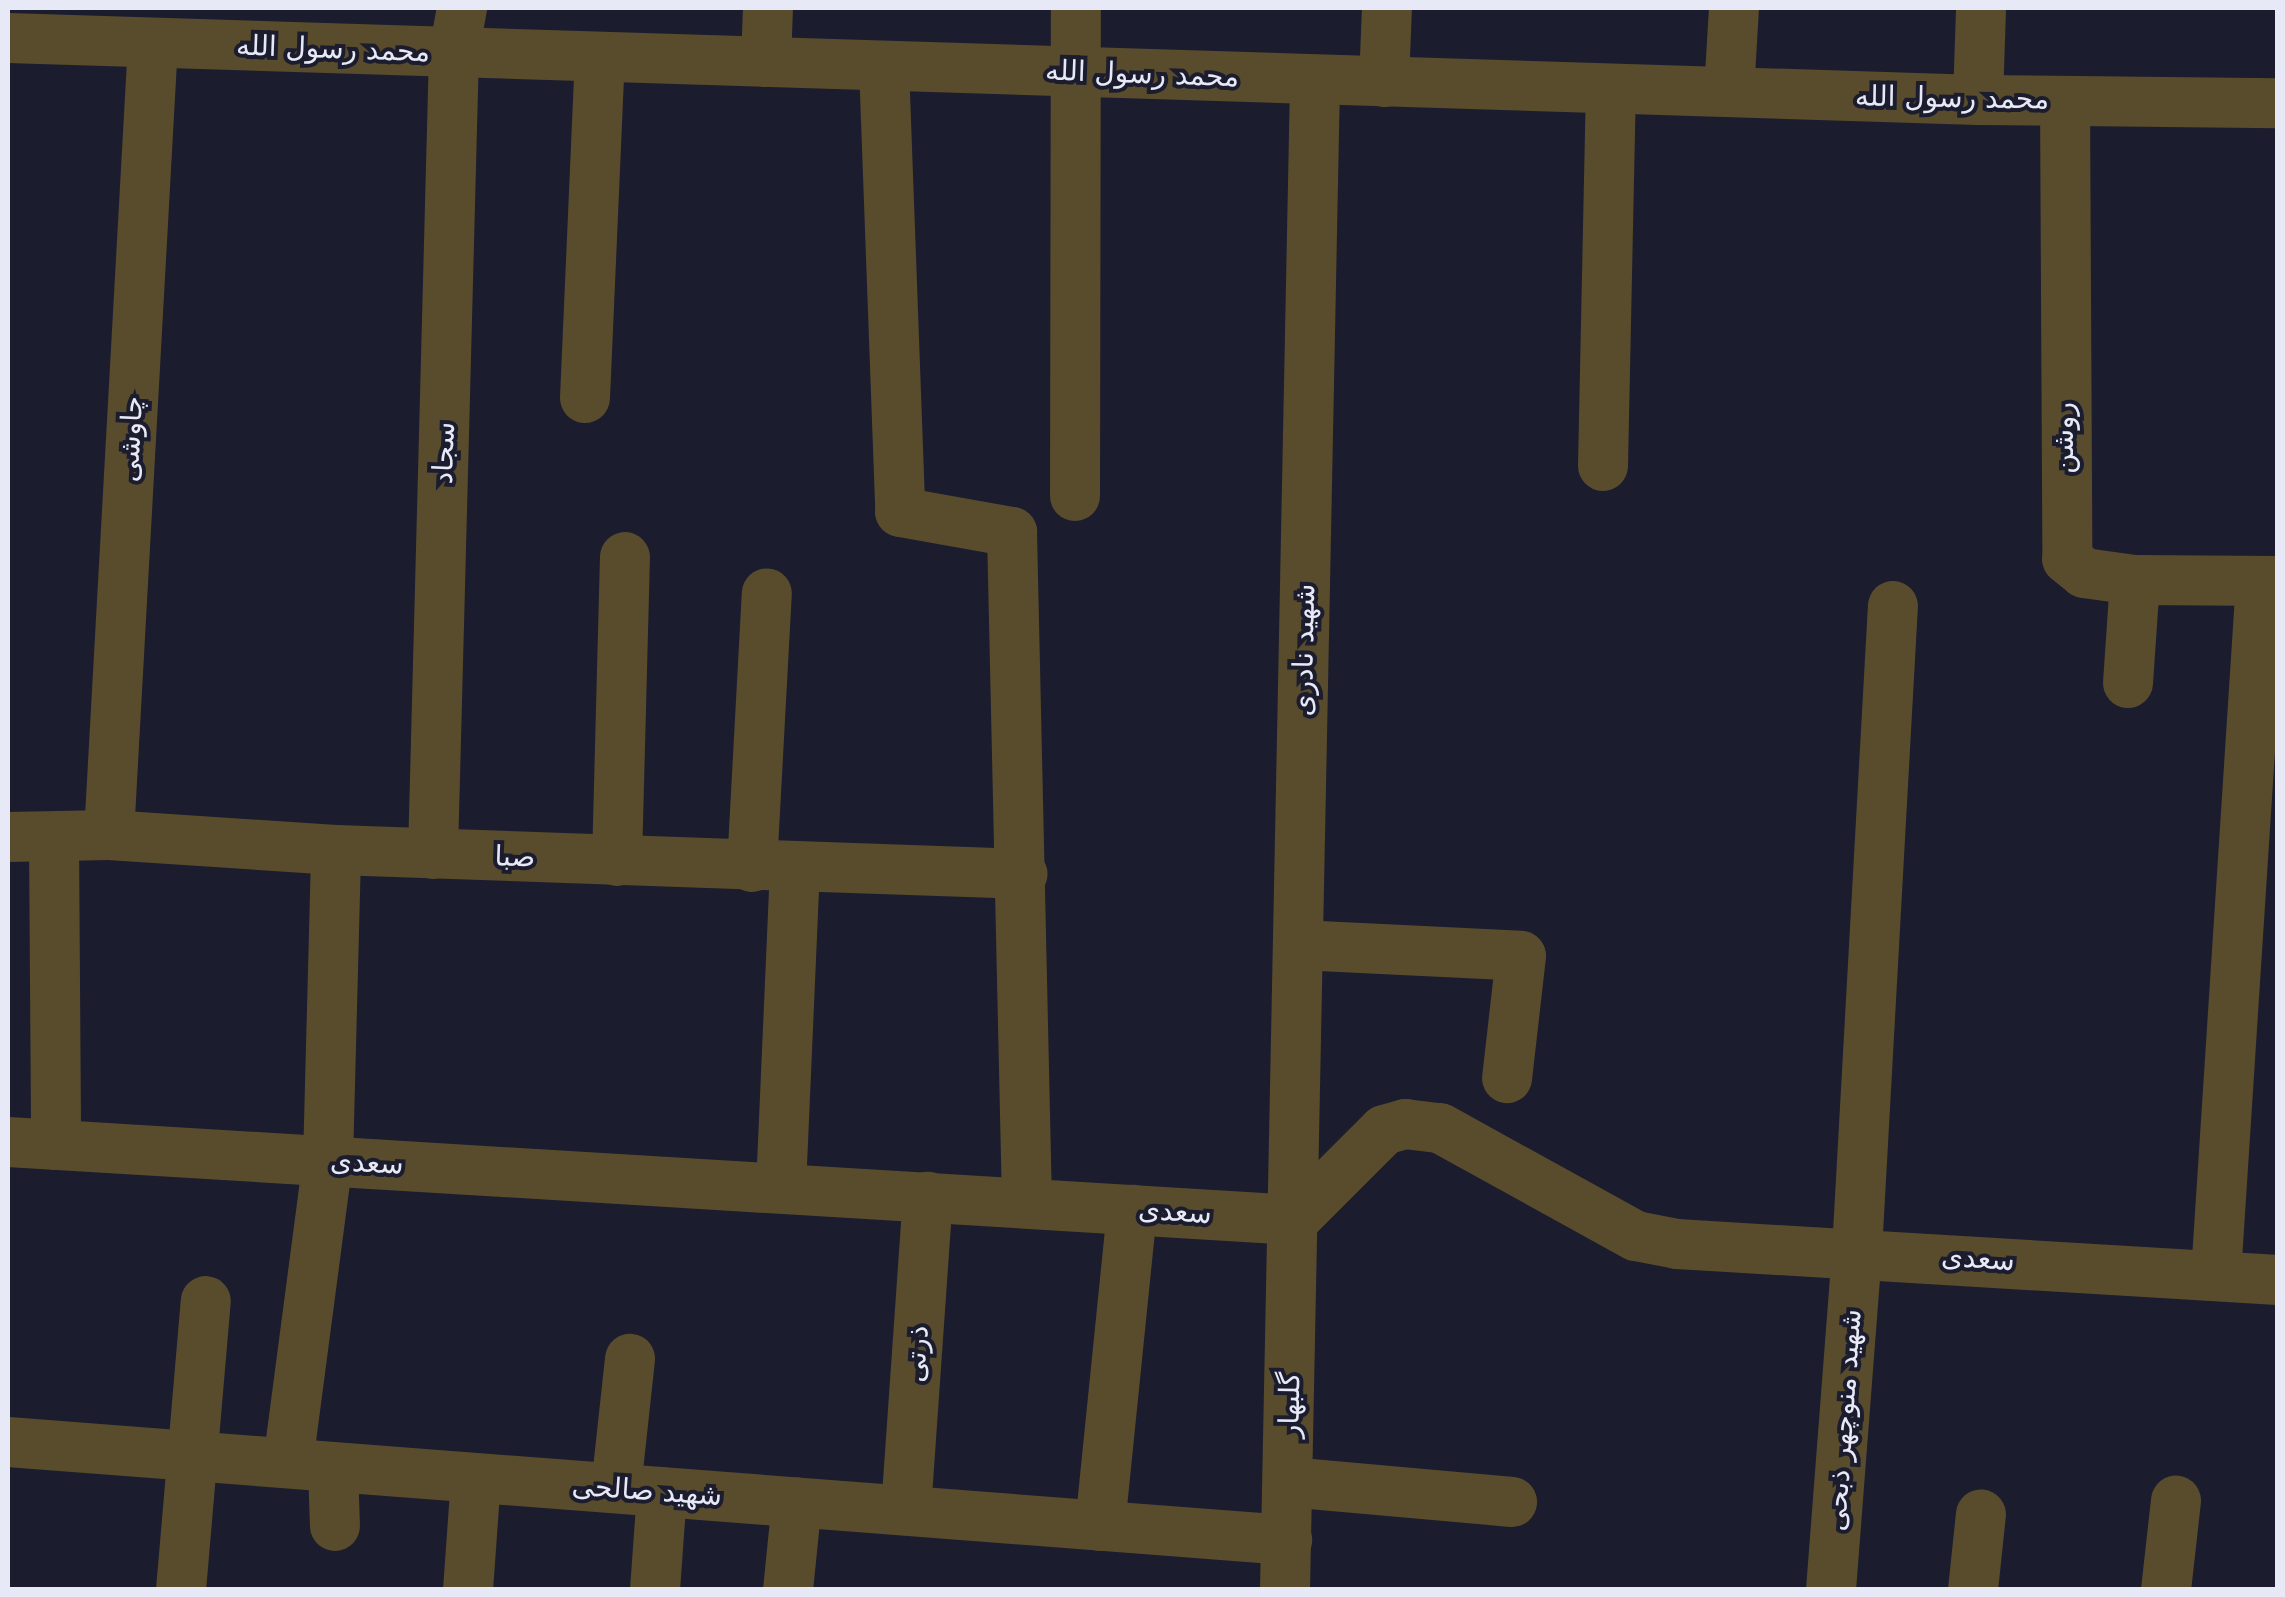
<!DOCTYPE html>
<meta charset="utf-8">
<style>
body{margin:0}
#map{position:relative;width:2285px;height:1597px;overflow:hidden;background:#1b1c2e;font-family:"DejaVu Sans",Cairo,sans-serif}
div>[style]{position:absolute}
.minor>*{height:50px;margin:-25px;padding:0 25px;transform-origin:25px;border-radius:25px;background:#584c2d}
span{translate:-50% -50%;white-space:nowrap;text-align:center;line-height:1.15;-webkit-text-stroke:8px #1b1c2e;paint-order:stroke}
.street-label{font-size:28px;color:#e7e9f6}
.frame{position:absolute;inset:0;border:10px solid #e7e9f6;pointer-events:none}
</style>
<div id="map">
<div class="minor">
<i style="left:8px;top:38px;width:1971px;rotate:1.8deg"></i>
<i style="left:1978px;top:100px;width:300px;rotate:0.6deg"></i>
<i style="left:766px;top:62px;width:54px;rotate:-87.9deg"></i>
<i style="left:884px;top:66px;width:446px;rotate:87.9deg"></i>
<i style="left:900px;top:512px;width:114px;rotate:10.1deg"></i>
<i style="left:1012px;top:532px;width:671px;rotate:88.72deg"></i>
<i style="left:1384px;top:82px;width:74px;rotate:-87.7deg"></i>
<i style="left:1729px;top:92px;width:84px;rotate:-86.6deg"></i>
<i style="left:1978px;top:100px;width:92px;rotate:-88.1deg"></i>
<i style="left:2065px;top:101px;width:458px;rotate:89.7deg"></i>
<i style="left:2067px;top:559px;width:22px;rotate:39deg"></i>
<i style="left:2084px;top:573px;width:51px;rotate:7.8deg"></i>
<i style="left:2135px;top:580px;width:143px;rotate:0.4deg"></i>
<i style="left:585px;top:398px;width:341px;rotate:-87.5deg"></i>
<i style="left:1603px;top:466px;width:377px;rotate:-88.8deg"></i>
<i style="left:1075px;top:496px;width:488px;rotate:-89.9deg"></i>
<i style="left:2128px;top:683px;width:103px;rotate:-86.1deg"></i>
<i style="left:109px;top:835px;width:793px;rotate:-86.82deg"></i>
<i style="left:8px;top:837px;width:101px;rotate:-1.1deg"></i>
<i style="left:109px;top:835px;width:227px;rotate:3.8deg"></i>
<i style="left:336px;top:850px;width:687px;rotate:2deg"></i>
<i style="left:54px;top:839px;width:306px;rotate:89.6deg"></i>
<i style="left:433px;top:854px;width:802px;rotate:-88.5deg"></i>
<i style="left:454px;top:52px;width:45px;rotate:-79.7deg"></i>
<i style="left:617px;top:861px;width:304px;rotate:-88.5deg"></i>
<i style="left:752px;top:867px;width:274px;rotate:-86.9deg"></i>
<i style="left:1299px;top:945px;width:222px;rotate:2.8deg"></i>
<i style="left:1521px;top:956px;width:123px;rotate:96.5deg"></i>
<i style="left:8px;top:1142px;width:1288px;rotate:3.47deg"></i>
<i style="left:1294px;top:1220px;width:127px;rotate:-45deg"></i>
<i style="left:1384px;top:1130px;width:22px;rotate:-16deg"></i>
<i style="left:1405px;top:1124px;width:35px;rotate:7deg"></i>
<i style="left:1440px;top:1128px;width:224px;rotate:28.9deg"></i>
<i style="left:1636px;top:1236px;width:42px;rotate:11deg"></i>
<i style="left:1677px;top:1244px;width:602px;rotate:3.43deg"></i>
<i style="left:781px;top:1188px;width:320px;rotate:-87.5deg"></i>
<i style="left:2216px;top:1275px;width:695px;rotate:-86.29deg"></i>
<i style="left:8px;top:1442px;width:1283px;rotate:4.38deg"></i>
<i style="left:288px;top:1463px;width:305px;rotate:-82.5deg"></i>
<i style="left:328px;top:1161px;width:311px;rotate:-88.5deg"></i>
<i style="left:333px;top:1467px;width:59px;rotate:88.1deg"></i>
<i style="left:1288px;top:1482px;width:225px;rotate:5.1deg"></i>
<i style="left:616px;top:1488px;width:130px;rotate:-83.8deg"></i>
<i style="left:906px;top:1510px;width:314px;rotate:-86deg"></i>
<i style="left:1100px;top:1526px;width:318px;rotate:-84.2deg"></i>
<i style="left:181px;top:1590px;width:290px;rotate:-85.1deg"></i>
<i style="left:468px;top:1590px;width:112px;rotate:-85.9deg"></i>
<i style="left:655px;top:1590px;width:98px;rotate:-85.9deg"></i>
<i style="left:788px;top:1590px;width:88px;rotate:-84.2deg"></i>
<i style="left:1285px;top:1590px;width:1510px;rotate:-88.86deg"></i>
<i style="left:1831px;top:1590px;width:340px;rotate:-85.6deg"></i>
<i style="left:1857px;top:1251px;width:646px;rotate:-86.81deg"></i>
<i style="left:1973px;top:1590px;width:76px;rotate:-84deg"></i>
<i style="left:2166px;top:1590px;width:90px;rotate:-83.6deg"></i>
</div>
<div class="street-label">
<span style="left:333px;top:49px;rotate:2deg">محمد رسول الله</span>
<span style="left:1142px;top:74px;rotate:2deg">محمد رسول الله</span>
<span style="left:1952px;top:98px;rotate:1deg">محمد رسول الله</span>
<span style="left:2064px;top:438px;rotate:-90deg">روشن</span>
<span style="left:131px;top:439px;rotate:-87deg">چاوشی</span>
<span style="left:444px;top:453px;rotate:-88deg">سجاد</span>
<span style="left:1304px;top:650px;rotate:-89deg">شهید نادری</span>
<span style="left:515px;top:857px;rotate:2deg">صبا</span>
<span style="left:367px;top:1163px;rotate:3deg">سعدی</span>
<span style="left:1175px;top:1212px;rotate:4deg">سعدی</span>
<span style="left:1978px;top:1259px;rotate:4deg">سعدی</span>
<span style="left:917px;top:1354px;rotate:-86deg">ذرتی</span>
<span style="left:1290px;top:1405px;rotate:-89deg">گلبهار</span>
<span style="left:1844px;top:1420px;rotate:-86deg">شهید منوچهر ذبحی</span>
<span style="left:647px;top:1491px;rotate:4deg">شهید صالحی</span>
</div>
<div class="frame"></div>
</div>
